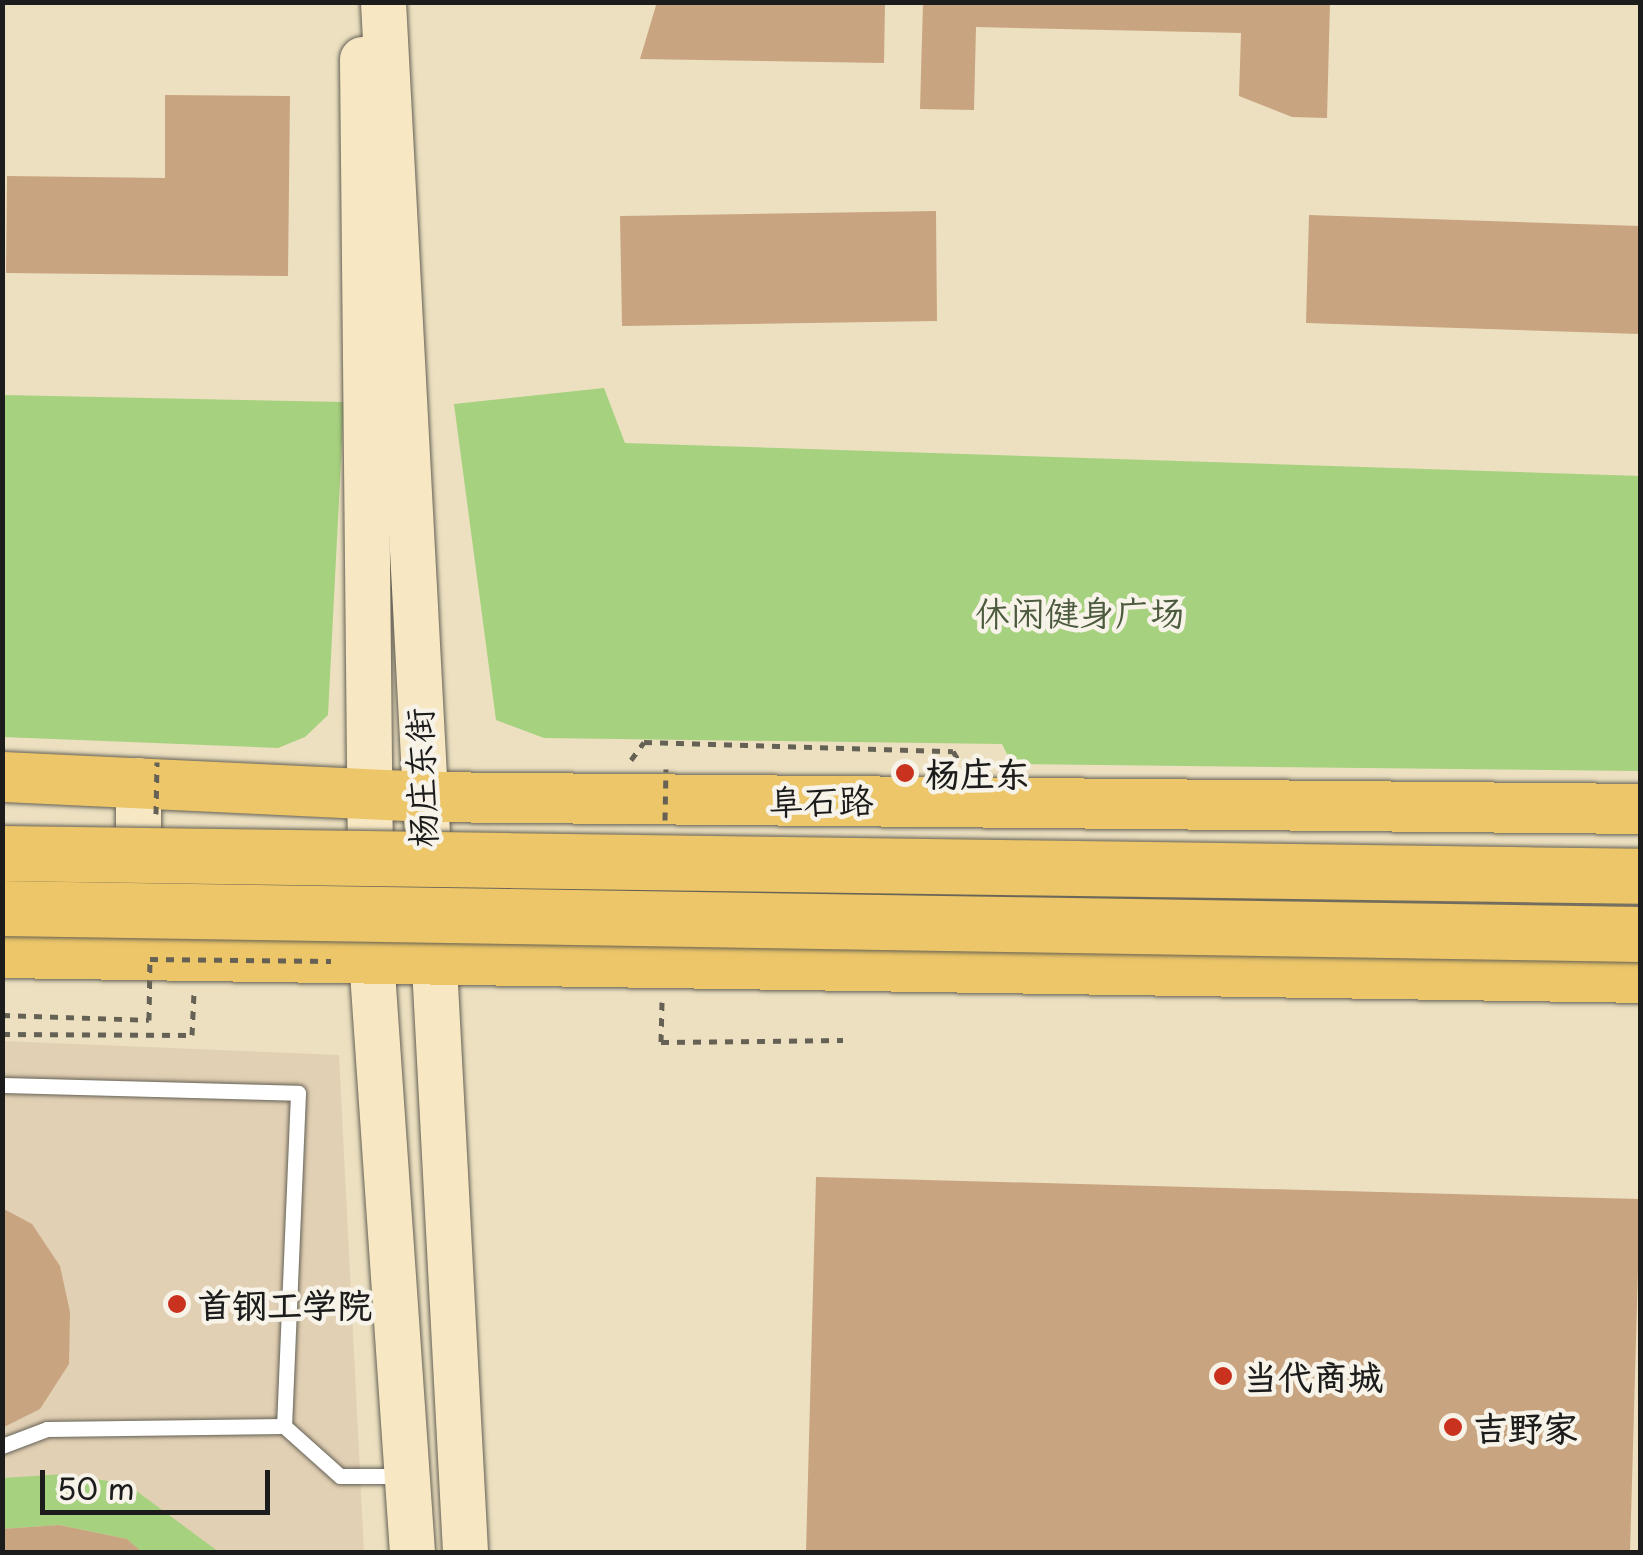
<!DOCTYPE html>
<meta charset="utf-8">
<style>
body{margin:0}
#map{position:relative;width:1643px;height:1555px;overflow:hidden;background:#ece0c0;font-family:"Playpen Sans","LXGW WenKai TC",sans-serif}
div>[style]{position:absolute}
.built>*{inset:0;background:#e2d0b4}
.green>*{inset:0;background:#a6d17e}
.building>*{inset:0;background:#c9a480}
.path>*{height:5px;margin-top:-2.5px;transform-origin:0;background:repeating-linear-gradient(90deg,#656155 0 8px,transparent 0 16px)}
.roads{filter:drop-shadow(0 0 2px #656155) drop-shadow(0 0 2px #656155)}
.lane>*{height:15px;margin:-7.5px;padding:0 7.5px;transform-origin:7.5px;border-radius:7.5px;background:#fff}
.secondary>*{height:45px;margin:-22.5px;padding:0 22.5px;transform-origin:22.5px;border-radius:22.5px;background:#f7e8c3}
.primary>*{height:50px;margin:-25px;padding:0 25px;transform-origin:25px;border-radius:25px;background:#ecc669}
.path-bridge>*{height:5px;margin-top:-2.5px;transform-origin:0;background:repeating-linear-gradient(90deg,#656155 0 8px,transparent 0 16px)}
.bridges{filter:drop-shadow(0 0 2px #656155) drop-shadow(0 0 2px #656155)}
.highway-bridge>*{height:55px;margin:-27.5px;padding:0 27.5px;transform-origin:27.5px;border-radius:27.5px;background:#ecc669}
.dots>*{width:28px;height:28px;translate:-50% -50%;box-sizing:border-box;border:5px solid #f7f3e8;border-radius:50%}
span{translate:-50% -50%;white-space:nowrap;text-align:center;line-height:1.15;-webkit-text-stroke:9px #f7f3e8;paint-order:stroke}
.park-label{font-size:35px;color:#4c5b3e}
.poi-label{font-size:35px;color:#1c1c1c;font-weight:700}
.left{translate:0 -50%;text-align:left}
.street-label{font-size:35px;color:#1c1c1c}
.frame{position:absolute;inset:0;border:5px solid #1c1c1c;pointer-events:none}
.scale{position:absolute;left:40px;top:1470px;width:230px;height:45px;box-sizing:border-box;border:5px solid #1c1c1c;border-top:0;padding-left:12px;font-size:30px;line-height:35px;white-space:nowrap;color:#1c1c1c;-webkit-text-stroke:8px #f7f3e8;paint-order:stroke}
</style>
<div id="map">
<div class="built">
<i style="clip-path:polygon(3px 1041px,339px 1055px,364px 1552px,3px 1552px)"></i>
</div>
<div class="green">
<i style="clip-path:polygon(604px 388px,625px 443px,1640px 476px,1640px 771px,1012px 764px,1002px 744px,544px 738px,496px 720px,454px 404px)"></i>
<i style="clip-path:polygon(3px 395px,344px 402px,328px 715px,305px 737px,278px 748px,3px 737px)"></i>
<i style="clip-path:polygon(64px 1474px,127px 1484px,219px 1552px,142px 1552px,127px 1539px,59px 1525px,3px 1529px,3px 1478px)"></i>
</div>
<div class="building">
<i style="clip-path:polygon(657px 2px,885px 2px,884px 63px,640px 59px)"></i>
<i style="clip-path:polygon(923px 2px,1330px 2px,1327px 118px,1292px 117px,1239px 96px,1241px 33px,976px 27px,974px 110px,920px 109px)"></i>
<i style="clip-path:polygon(165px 95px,290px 96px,288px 276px,6px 273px,7px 176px,165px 178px)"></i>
<i style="clip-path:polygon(936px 211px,937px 321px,622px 326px,620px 216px)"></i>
<i style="clip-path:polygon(1309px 215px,1640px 226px,1640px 334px,1306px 323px)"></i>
<i style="clip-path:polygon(816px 1177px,1640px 1199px,1630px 1552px,806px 1552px)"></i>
<i style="clip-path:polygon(2px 1208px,32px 1224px,60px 1266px,70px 1312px,69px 1364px,40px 1409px,2px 1428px)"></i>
<i style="clip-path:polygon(59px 1525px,127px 1539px,142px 1552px,2px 1552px,2px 1529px)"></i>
</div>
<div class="path">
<i style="left:631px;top:760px;width:22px;rotate:-54deg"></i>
<i style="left:644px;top:742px;width:309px;rotate:1.7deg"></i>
<i style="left:953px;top:751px;width:12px;rotate:59deg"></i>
<i style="left:662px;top:1002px;width:40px;rotate:91.4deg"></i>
<i style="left:661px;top:1042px;width:182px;rotate:-0.6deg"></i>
<i style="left:2px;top:1015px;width:147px;rotate:1.9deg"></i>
<i style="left:2px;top:1034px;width:190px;rotate:0.3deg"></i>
<i style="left:192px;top:1035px;width:42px;rotate:-87.3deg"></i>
</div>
<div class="roads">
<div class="lane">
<i style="left:2px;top:1085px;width:296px;rotate:1.5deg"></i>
<i style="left:298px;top:1093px;width:333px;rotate:92.4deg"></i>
<i style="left:2px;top:1446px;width:48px;rotate:-20.7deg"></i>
<i style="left:47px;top:1429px;width:237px;rotate:-0.7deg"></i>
<i style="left:284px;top:1426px;width:75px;rotate:41.8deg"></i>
<i style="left:340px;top:1476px;width:62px"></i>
</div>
<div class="secondary">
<i style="left:383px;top:2px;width:1552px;rotate:86.97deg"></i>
<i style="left:362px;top:59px;width:898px;rotate:89.43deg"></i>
<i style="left:371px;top:957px;width:596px;rotate:86.06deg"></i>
<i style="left:138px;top:888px;width:108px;rotate:-90deg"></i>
</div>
<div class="primary">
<i style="left:2px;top:777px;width:417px;rotate:2.7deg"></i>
<i style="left:419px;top:797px;width:1221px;rotate:0.56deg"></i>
<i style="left:2px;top:953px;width:1638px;rotate:0.87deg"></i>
</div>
</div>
<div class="path-bridge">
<i style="left:156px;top:814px;width:52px;rotate:-88.9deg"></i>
<i style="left:665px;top:820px;width:51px;rotate:-88.9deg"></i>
<i style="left:149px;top:1020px;width:61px;rotate:-89.1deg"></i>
<i style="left:150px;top:959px;width:181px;rotate:0.6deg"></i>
</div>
<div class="bridges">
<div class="highway-bridge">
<i style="left:2px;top:853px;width:1638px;rotate:0.8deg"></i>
<i style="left:2px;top:908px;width:1638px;rotate:0.91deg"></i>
</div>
</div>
<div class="dots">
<i style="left:905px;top:773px;background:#c8321e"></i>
<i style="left:177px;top:1304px;background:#c8321e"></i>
<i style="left:1223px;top:1376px;background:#c8321e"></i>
<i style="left:1453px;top:1427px;background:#c8321e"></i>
</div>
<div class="park-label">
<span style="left:1080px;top:612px">休闲健身广场</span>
</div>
<div class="poi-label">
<span class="left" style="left:925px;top:773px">杨庄东</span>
<span class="left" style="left:197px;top:1304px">首钢工学院</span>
<span class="left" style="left:1243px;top:1376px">当代商城</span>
<span class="left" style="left:1473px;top:1427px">吉野家</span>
</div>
<div class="street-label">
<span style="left:420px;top:778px;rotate:-92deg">杨庄东街</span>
<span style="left:821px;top:800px;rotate:-1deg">阜石路</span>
</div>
<div class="frame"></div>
<div class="scale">50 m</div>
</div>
